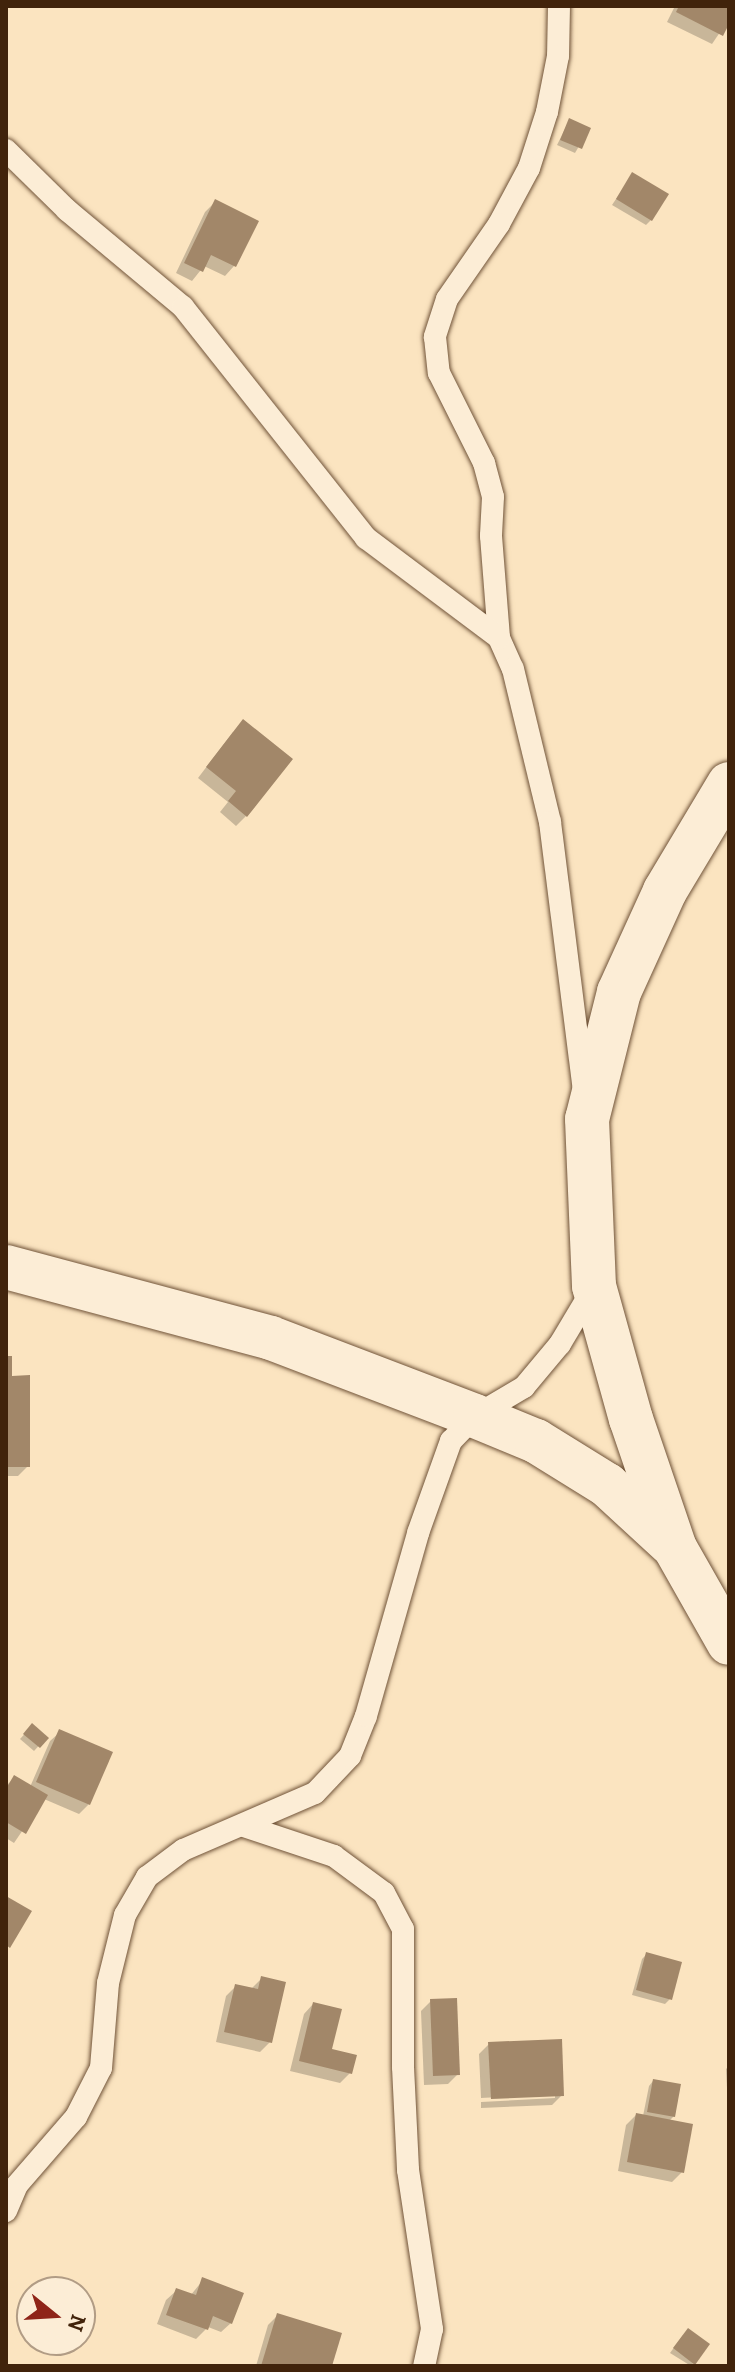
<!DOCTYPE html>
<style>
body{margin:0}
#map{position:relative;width:735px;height:2372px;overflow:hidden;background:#fbe4c0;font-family:Alegreya,serif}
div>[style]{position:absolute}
.shadow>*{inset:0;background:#0003}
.building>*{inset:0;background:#a28769}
.roads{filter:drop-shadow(0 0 2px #705338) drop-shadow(0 0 2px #705338)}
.service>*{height:22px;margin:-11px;padding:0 11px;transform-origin:11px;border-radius:11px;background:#fcedd6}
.minor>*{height:44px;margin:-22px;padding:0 22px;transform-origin:22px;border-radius:22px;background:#fcedd6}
span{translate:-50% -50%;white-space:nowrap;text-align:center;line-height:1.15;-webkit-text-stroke:8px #fcedd6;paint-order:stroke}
.frame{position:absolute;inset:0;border:8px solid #41230b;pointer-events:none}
.north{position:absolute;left:16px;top:2276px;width:80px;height:80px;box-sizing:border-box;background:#fcedd6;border:2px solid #b19c85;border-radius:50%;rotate:108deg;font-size:22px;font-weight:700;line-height:32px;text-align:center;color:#41230b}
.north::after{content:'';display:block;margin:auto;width:28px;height:36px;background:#8f2418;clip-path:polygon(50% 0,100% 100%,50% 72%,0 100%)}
</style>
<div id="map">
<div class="shadow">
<i style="clip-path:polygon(675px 6px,729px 6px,729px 19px,712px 44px,667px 22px)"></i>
<i style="clip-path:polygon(569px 121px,589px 129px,575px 153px,557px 145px)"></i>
<i style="clip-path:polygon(632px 175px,651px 220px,646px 225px,612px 205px)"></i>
<i style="clip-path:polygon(215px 202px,234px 266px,225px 276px,204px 266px,192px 281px,176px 273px,205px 212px)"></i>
<i style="clip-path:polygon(233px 732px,246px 816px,236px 826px,220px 812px,228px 802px,198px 778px)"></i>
<i style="clip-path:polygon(6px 1358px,28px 1466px,18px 1476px,6px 1476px)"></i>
<i style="clip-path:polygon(32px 1726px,46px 1738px,34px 1751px,20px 1739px)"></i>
<i style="clip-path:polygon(60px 1732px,89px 1804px,79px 1814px,44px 1799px,14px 1843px,6px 1838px,6px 1786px,14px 1778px,30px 1787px,50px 1741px)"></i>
<i style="clip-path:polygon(647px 1954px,670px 1999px,665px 2004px,632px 1995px,642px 1959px)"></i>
<i style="clip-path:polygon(261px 1979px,270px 2042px,260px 2052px,216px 2042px,226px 1996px,236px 1986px,251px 1989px)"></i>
<i style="clip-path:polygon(431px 2001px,458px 2074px,448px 2084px,424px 2085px,421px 2011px)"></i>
<i style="clip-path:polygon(313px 2004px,330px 2050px,350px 2073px,340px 2083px,290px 2071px,304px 2014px)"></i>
<i style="clip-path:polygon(489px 2044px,562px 2095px,552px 2105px,481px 2108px,481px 2102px,555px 2098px,555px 2094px,481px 2098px,479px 2054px)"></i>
<i style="clip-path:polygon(729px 2066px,729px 2126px,726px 2069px)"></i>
<i style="clip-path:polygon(653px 2081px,674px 2116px,669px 2121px,682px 2172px,672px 2182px,618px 2171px,626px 2125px,636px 2115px,643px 2116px,649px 2086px)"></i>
<i style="clip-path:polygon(203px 2280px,231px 2323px,221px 2332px,208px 2327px,196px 2339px,157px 2324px,166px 2300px,176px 2291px,190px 2296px)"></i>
<i style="clip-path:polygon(278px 2315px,329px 2366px,256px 2366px,268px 2325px)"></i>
<i style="clip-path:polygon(683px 2335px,707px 2345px,691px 2366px,670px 2353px)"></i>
</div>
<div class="building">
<i style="clip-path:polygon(679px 6px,729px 6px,729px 24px,723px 36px,676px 12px)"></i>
<i style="clip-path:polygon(569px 118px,591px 128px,582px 149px,560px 140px)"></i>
<i style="clip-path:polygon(632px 172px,669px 194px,652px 221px,616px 199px)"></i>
<i style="clip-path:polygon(215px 199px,259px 221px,236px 267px,211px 255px,203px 272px,184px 263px)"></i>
<i style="clip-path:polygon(243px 719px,293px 759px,247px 817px,228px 801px,236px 791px,206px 767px)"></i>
<i style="clip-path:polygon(6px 1356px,12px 1356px,12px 1376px,30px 1375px,30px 1467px,6px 1467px)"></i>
<i style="clip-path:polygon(32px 1723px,49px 1738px,40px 1748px,23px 1734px)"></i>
<i style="clip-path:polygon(59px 1729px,113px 1752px,90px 1805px,36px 1782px)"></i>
<i style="clip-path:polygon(14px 1775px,48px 1795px,26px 1834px,6px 1822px,6px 1789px)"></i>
<i style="clip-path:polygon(6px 1896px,32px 1911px,10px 1948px,6px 1945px)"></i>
<i style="clip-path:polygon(646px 1952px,682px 1962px,672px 2000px,636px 1990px)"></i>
<i style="clip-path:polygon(261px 1976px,286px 1982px,272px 2043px,224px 2032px,235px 1984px,258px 1989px)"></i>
<i style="clip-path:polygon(457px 1998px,460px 2075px,433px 2076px,430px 1999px)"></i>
<i style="clip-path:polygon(313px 2002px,342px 2009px,332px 2049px,357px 2055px,352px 2074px,299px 2061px)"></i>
<i style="clip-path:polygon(562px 2039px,564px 2096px,491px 2099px,488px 2042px)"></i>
<i style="clip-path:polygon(653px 2079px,681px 2084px,675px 2117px,647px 2112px)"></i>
<i style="clip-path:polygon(636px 2113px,693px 2124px,684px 2173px,627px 2162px)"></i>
<i style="clip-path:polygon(202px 2277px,244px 2293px,232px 2324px,213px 2316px,208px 2330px,166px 2315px,176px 2288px,196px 2295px)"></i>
<i style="clip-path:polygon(277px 2313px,342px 2333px,332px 2366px,261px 2366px)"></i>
<i style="clip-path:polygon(688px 2328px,710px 2344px,695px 2365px,673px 2348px)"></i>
</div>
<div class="roads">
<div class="service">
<i style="left:559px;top:6px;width:50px;rotate:91.1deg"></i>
<i style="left:558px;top:56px;width:57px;rotate:101.1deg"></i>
<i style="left:547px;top:112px;width:59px;rotate:107.8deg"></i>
<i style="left:529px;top:168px;width:64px;rotate:118.2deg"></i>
<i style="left:499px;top:224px;width:91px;rotate:124.7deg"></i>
<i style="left:447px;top:299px;width:40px;rotate:108deg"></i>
<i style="left:435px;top:337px;width:36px;rotate:84deg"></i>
<i style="left:439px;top:373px;width:101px;rotate:63.4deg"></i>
<i style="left:484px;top:463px;width:35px;rotate:75deg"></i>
<i style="left:493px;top:497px;width:39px;rotate:93deg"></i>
<i style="left:491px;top:536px;width:102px;rotate:85.5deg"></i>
<i style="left:499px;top:638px;width:34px;rotate:66deg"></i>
<i style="left:513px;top:669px;width:157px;rotate:76.4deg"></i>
<i style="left:550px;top:822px;width:265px;rotate:82.8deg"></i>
<i style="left:6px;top:150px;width:86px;rotate:44.5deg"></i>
<i style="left:67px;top:210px;width:151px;rotate:39.9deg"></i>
<i style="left:183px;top:307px;width:295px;rotate:51.6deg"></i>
<i style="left:366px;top:538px;width:166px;rotate:36.9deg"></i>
<i style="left:244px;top:1826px;width:95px;rotate:18.4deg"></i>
<i style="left:334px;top:1856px;width:62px;rotate:36.5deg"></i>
<i style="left:384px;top:1893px;width:41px;rotate:62.2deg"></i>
<i style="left:403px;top:1929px;width:138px;rotate:90deg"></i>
<i style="left:403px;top:2067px;width:103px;rotate:87.2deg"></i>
<i style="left:408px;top:2170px;width:161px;rotate:81.4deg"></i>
<i style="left:432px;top:2329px;width:38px;rotate:102deg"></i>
<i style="left:6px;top:2211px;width:28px;rotate:-67deg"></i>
<i style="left:17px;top:2185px;width:90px;rotate:-49.1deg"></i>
<i style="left:76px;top:2117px;width:55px;rotate:-63deg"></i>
<i style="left:101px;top:2068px;width:85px;rotate:-85.3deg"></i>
<i style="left:108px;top:1983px;width:70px;rotate:-76deg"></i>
<i style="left:125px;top:1915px;width:44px;rotate:-59.9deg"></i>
<i style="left:147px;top:1877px;width:45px;rotate:-36.9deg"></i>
<i style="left:183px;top:1850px;width:144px;rotate:-23.4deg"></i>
<i style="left:315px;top:1793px;width:51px;rotate:-46.6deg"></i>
<i style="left:350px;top:1756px;width:43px;rotate:-68.2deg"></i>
<i style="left:366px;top:1716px;width:190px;rotate:-74.1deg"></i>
<i style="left:418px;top:1533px;width:98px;rotate:-70.3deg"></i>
<i style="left:451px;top:1441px;width:35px;rotate:-46deg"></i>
<i style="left:475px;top:1416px;width:57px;rotate:-30.6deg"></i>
<i style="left:524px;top:1387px;width:56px;rotate:-50.1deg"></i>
<i style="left:560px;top:1344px;width:66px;rotate:-59.2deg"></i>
</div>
<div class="minor">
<i style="left:729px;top:784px;width:125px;rotate:120.9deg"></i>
<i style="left:665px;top:891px;width:111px;rotate:114.5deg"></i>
<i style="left:619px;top:992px;width:131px;rotate:104.1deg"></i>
<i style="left:587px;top:1119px;width:167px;rotate:87.6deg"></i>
<i style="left:594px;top:1286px;width:138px;rotate:74.5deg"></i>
<i style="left:631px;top:1419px;width:136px;rotate:71.2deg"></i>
<i style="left:675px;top:1548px;width:109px;rotate:60.4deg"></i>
<i style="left:6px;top:1267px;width:274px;rotate:15deg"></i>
<i style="left:271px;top:1338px;width:218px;rotate:20.9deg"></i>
<i style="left:475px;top:1416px;width:66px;rotate:22.3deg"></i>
<i style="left:536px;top:1441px;width:84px;rotate:31.8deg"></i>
<i style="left:607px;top:1485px;width:86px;rotate:42.6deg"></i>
</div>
</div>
<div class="frame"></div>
<div class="north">N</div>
</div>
